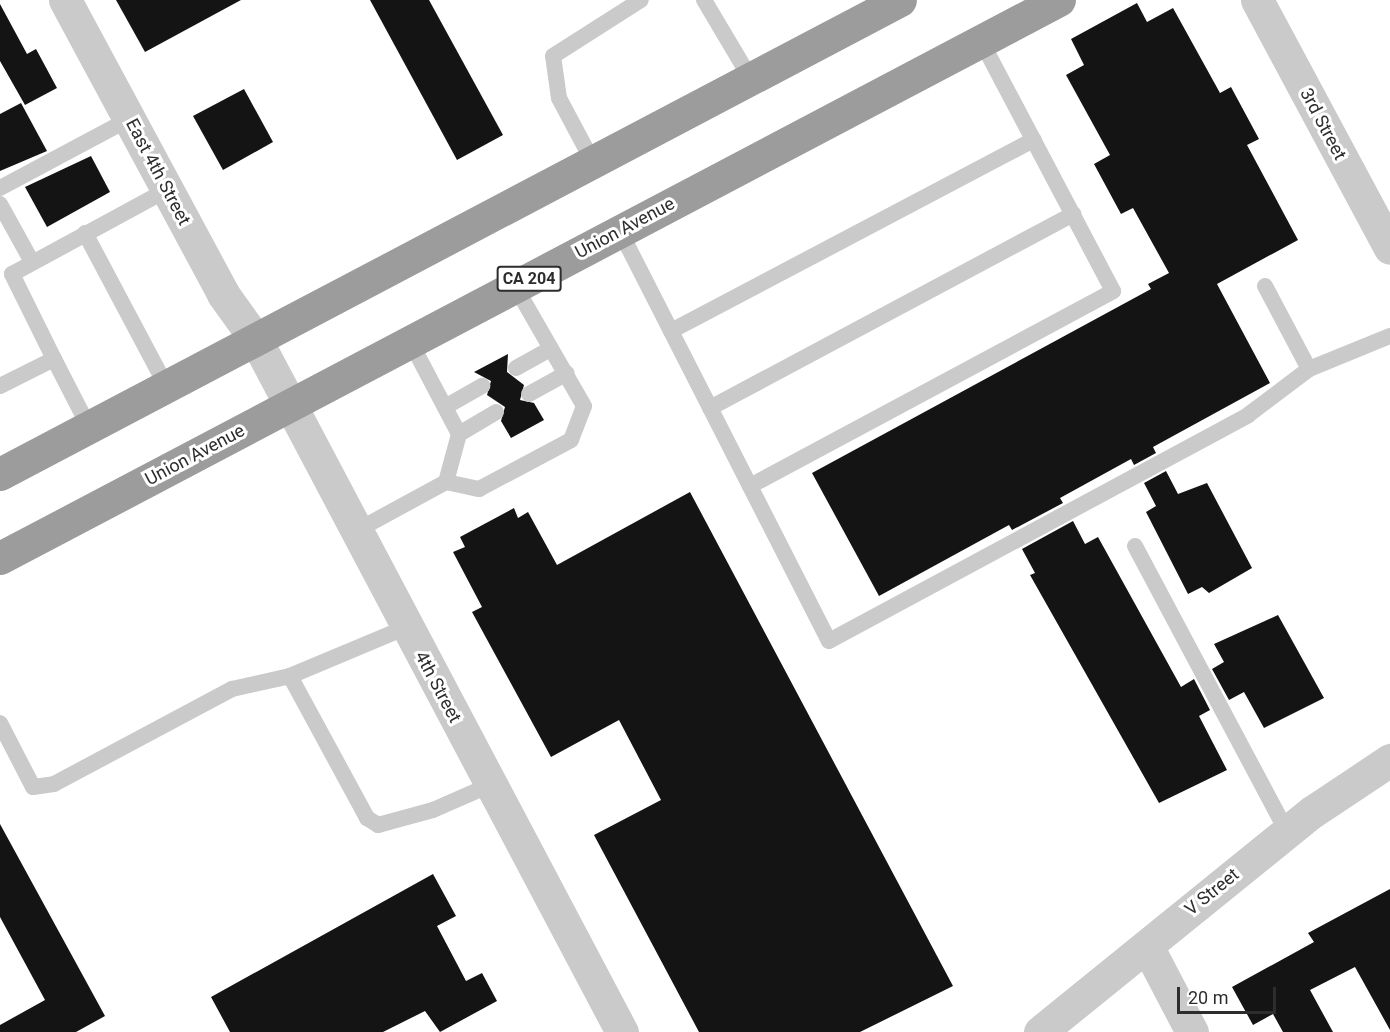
<!DOCTYPE html>
<style>
body{margin:0}
#map{position:relative;width:1390px;height:1032px;overflow:hidden;background:#fff;font-family:Roboto,sans-serif}
div>[style]{position:absolute}
.building>*{inset:0;background:#141414}
.service>*{height:16px;margin:-8px;padding:0 8px;transform-origin:8px;border-radius:8px;background:#cacaca}
.minor>*{height:33px;margin:-16.5px;padding:0 16.5px;transform-origin:16.5px;border-radius:16.5px;background:#cacaca}
.tertiary>*{height:33px;margin:-16.5px;padding:0 16.5px;transform-origin:16.5px;border-radius:16.5px;background:#cacaca}
.trunk>*{height:33px;margin:-16.5px;padding:0 16.5px;transform-origin:16.5px;border-radius:16.5px;background:#9c9c9c}
span{translate:-50% -50%;white-space:nowrap;text-align:center;line-height:1.15;-webkit-text-stroke:6px #fff;paint-order:stroke}
.shield-label span{padding:2px 4px;background:#fff;border:2px solid;border-radius:4px;-webkit-text-stroke-width:0}
.shield-label{font-size:16px;color:#2d2d2d;font-weight:700}
.street-label{font-size:18px;color:#2d2d2d}
.scale{position:absolute;left:1177px;top:987px;width:99px;height:27px;box-sizing:border-box;border:3px solid #2d2d2d;border-top:0;padding-left:8px;font-size:18px;line-height:21px;white-space:nowrap;color:#2d2d2d;-webkit-text-stroke:4px #fff;paint-order:stroke}
</style>
<div id="map">
<div class="building">
<i style="clip-path:polygon(116px 0,241px 0,145px 52px)"></i>
<i style="clip-path:polygon(370px 0,429px 0,503px 135px,457px 160px)"></i>
<i style="clip-path:polygon(1137px 3px,1147px 22px,1173px 8px,1220px 93px,1231px 87px,1259px 139px,1247px 145px,1298px 240px,1217px 284px,1270px 383px,1153px 447px,1156px 453px,1134px 465px,1131px 459px,1060px 498px,1063px 503px,1012px 530px,1009px 525px,879px 596px,812px 473px,1151px 289px,1148px 284px,1169px 273px,1133px 208px,1121px 214px,1094px 164px,1110px 155px,1066px 75px,1084px 65px,1071px 39px)"></i>
<i style="clip-path:polygon(0 4px,27px 54px,36px 49px,57px 88px,25px 105px,0 61px)"></i>
<i style="clip-path:polygon(244px 89px,273px 142px,223px 170px,193px 116px)"></i>
<i style="clip-path:polygon(21px 103px,47px 151px,0 171px,0 114px)"></i>
<i style="clip-path:polygon(91px 156px,110px 192px,47px 227px,25px 187px)"></i>
<i style="clip-path:polygon(508px 354px,507px 372px,524px 385px,520px 400px,534px 403px,544px 420px,511px 438px,501px 421px,505px 407px,487px 395px,491px 381px,474px 372px)"></i>
<i style="clip-path:polygon(1166px 471px,1178px 494px,1207px 483px,1252px 568px,1209px 593px,1202px 587px,1188px 594px,1146px 512px,1156px 506px,1144px 483px)"></i>
<i style="clip-path:polygon(690px 492px,953px 986px,860px 1032px,699px 1032px,594px 835px,661px 800px,619px 720px,551px 757px,472px 612px,482px 607px,453px 552px,465px 547px,460px 537px,514px 508px,518px 518px,528px 512px,557px 565px)"></i>
<i style="clip-path:polygon(1073px 521px,1085px 544px,1098px 537px,1181px 687px,1194px 679px,1210px 710px,1199px 716px,1227px 770px,1159px 803px,1030px 575px,1035px 573px,1022px 549px)"></i>
<i style="clip-path:polygon(1278px 615px,1324px 698px,1264px 728px,1244px 692px,1229px 700px,1212px 669px,1224px 662px,1214px 644px)"></i>
<i style="clip-path:polygon(0 824px,105px 1016px,76px 1032px,0 1032px,0 1025px,45px 1000px,0 917px)"></i>
<i style="clip-path:polygon(433px 874px,456px 916px,437px 926px,466px 981px,482px 973px,497px 1001px,440px 1032px,425px 1011px,383px 1032px,230px 1032px,211px 997px)"></i>
<i style="clip-path:polygon(1390px 889px,1390px 1030px,1355px 967px,1310px 990px,1333px 1032px,1283px 1032px,1273px 1014px,1253px 1025px,1232px 987px,1314px 942px,1308px 933px)"></i>
</div>
<div class="service">
<i style="left:704px;top:0;width:92px;rotate:59.3deg"></i>
<i style="left:593px;top:162px;width:72px;rotate:-118deg"></i>
<i style="left:559px;top:98px;width:42px;rotate:-98.1deg"></i>
<i style="left:553px;top:56px;width:104px;rotate:-32.5deg"></i>
<i style="left:0;top:188px;width:146px;rotate:-28.1deg"></i>
<i style="left:0;top:204px;width:66px;rotate:61.1deg"></i>
<i style="left:620px;top:231px;width:460px;rotate:63deg"></i>
<i style="left:829px;top:641px;width:476px;rotate:-28.3deg"></i>
<i style="left:1248px;top:415px;width:76px;rotate:-37deg"></i>
<i style="left:1309px;top:369px;width:87px;rotate:-22.2deg"></i>
<i style="left:85px;top:233px;width:174px;rotate:62deg"></i>
<i style="left:1265px;top:286px;width:94px;rotate:62.1deg"></i>
<i style="left:671px;top:331px;width:410px;rotate:-27.8deg"></i>
<i style="left:54px;top:359px;width:76px;rotate:62.8deg"></i>
<i style="left:516px;top:368px;width:38px;rotate:-29deg"></i>
<i style="left:0;top:386px;width:60px;rotate:-26.6deg"></i>
<i style="left:54px;top:359px;width:95px;rotate:-116.3deg"></i>
<i style="left:12px;top:274px;width:176px;rotate:-28.5deg"></i>
<i style="left:529px;top:394px;width:43px;rotate:-28.9deg"></i>
<i style="left:445px;top:407px;width:43px;rotate:-29.6deg"></i>
<i style="left:710px;top:408px;width:412px;rotate:-28.1deg"></i>
<i style="left:459px;top:434px;width:43px;rotate:-30.7deg"></i>
<i style="left:446px;top:482px;width:34px;rotate:12deg"></i>
<i style="left:479px;top:489px;width:104px;rotate:-28deg"></i>
<i style="left:571px;top:440px;width:36px;rotate:-69deg"></i>
<i style="left:584px;top:406px;width:138px;rotate:-119.9deg"></i>
<i style="left:750px;top:486px;width:412px;rotate:-28.2deg"></i>
<i style="left:1113px;top:291px;width:283px;rotate:-117.8deg"></i>
<i style="left:356px;top:531px;width:102px;rotate:-28.6deg"></i>
<i style="left:446px;top:482px;width:50px;rotate:-74.8deg"></i>
<i style="left:459px;top:434px;width:105px;rotate:-117.8deg"></i>
<i style="left:1135px;top:546px;width:324px;rotate:62deg"></i>
<i style="left:290px;top:676px;width:162px;rotate:61.5deg"></i>
<i style="left:367px;top:818px;width:13px;rotate:32deg"></i>
<i style="left:378px;top:825px;width:57px;rotate:-15.3deg"></i>
<i style="left:433px;top:810px;width:62px;rotate:-23.7deg"></i>
<i style="left:0;top:723px;width:72px;rotate:62.7deg"></i>
<i style="left:33px;top:787px;width:21px;rotate:-8deg"></i>
<i style="left:54px;top:784px;width:202px;rotate:-28.1deg"></i>
<i style="left:232px;top:689px;width:59px;rotate:-12.6deg"></i>
<i style="left:290px;top:676px;width:127px;rotate:-22.7deg"></i>
</div>
<div class="minor">
<i style="left:1257px;top:0;width:281px;rotate:61.8deg"></i>
<i style="left:1147px;top:946px;width:97px;rotate:62.4deg"></i>
<i style="left:1040px;top:1032px;width:350px;rotate:-39deg"></i>
<i style="left:1312px;top:812px;width:94px;rotate:-33.7deg"></i>
</div>
<div class="tertiary">
<i style="left:65px;top:0;width:334px;rotate:61.7deg"></i>
<i style="left:223px;top:294px;width:57px;rotate:54.3deg"></i>
<i style="left:256px;top:340px;width:783px;rotate:62.13deg"></i>
</div>
<div class="trunk">
<i style="left:0;top:474px;width:1017px;rotate:-27.77deg"></i>
<i style="left:0;top:558px;width:1197px;rotate:-27.79deg"></i>
</div>
<div class="shield-label">
<span style="left:529px;top:279px">CA 204</span>
</div>
<div class="street-label">
<span style="left:1323px;top:124px;rotate:62deg">3rd Street</span>
<span style="left:158px;top:172px;rotate:62deg">East 4th Street</span>
<span style="left:625px;top:228px;rotate:-28deg">Union Avenue</span>
<span style="left:195px;top:455px;rotate:-28deg">Union Avenue</span>
<span style="left:438px;top:687px;rotate:62deg">4th Street</span>
<span style="left:1212px;top:892px;rotate:-39deg">V Street</span>
</div>
<div class="scale">20 m</div>
</div>
